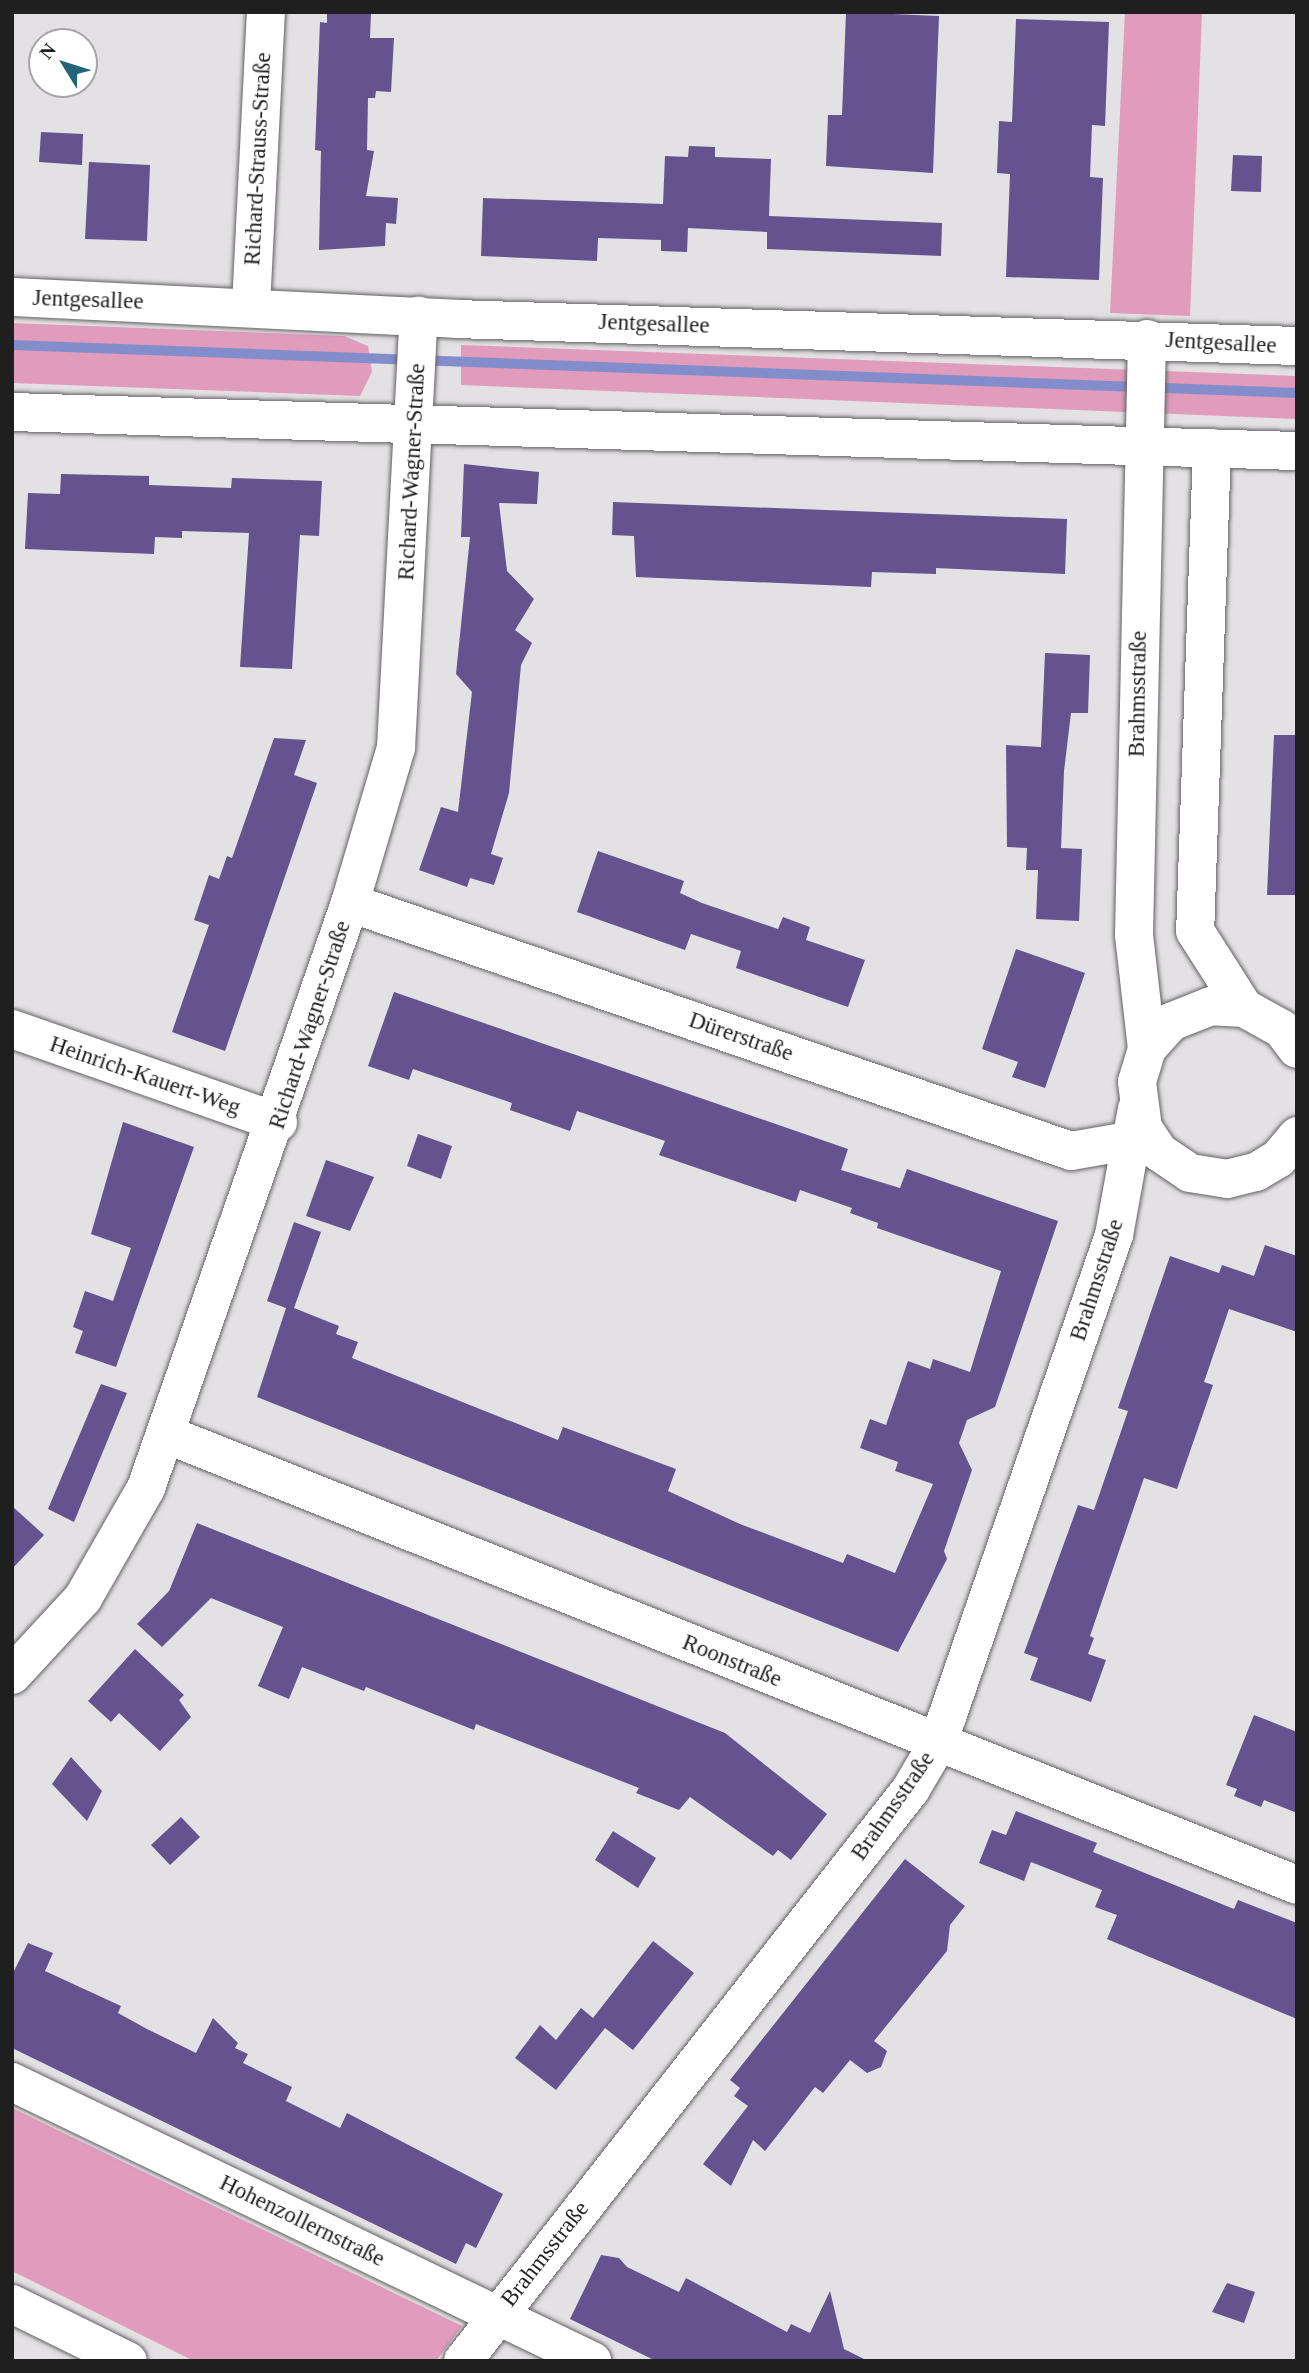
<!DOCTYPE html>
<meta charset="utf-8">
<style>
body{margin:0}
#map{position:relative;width:1309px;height:2373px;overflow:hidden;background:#e3e1e4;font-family:Georgia,serif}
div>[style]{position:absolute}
.green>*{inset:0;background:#e19cbc}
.stream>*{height:10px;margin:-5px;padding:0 5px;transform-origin:5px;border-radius:5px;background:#848dcb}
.building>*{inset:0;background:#64538e}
.roads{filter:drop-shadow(0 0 2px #626163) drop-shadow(0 0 2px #626163)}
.street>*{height:38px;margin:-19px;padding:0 19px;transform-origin:19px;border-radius:19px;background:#fff}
span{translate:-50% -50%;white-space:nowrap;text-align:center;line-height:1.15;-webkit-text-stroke:7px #fff;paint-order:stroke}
.street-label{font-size:23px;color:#201f20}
.frame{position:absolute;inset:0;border:14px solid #201f20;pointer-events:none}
.north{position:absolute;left:28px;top:28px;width:70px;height:70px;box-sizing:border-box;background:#fff;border:2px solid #a6a5a6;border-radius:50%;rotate:308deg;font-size:19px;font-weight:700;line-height:28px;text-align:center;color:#201f20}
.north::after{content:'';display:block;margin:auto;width:24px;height:32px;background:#246479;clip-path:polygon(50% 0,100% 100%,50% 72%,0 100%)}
</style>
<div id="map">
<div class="green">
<i style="clip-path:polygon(1125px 12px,1202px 12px,1190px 316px,1110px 313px)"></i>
<i style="clip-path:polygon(12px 323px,344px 336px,368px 346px,372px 372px,360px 396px,12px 383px)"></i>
<i style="clip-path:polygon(461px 345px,1297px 376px,1297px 419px,461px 385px)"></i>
<i style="clip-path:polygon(12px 2108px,462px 2326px,436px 2361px,194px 2361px,12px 2271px)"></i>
</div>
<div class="stream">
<i style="left:12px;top:345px;width:1286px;rotate:2.14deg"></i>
</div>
<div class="building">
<i style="clip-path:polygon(327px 12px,371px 12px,370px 38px,394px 38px,391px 92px,376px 91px,375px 98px,368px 98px,367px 150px,374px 151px,366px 196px,398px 198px,396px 224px,386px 223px,385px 246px,319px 250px,321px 151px,315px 150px,320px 22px,327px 23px)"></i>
<i style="clip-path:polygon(846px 12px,939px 16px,933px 173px,826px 166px,828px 115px,842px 115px)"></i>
<i style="clip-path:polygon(1016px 19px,1109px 22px,1105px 126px,1092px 125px,1090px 177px,1103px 178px,1099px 280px,1006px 277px,1010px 174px,997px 173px,999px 121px,1012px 122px)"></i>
<i style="clip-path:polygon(41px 132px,83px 134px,82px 165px,39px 162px)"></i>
<i style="clip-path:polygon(689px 146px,715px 147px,715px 157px,771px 159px,769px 216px,942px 223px,941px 256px,767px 249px,767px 232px,688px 228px,687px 252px,661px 251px,661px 240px,598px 238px,597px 261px,481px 256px,483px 198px,663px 204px,665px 156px,688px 157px)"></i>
<i style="clip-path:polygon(1233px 155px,1262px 156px,1261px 192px,1231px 191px)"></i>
<i style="clip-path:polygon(89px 162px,150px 165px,147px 241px,85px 239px)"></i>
<i style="clip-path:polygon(464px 464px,539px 472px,537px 504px,499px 503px,507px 571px,534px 599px,515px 630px,532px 643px,521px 665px,509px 793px,491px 854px,503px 858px,494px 885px,470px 878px,467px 887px,419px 870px,441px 807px,458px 812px,472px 692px,456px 674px,470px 537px,461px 537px)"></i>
<i style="clip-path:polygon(61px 474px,149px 476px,149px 485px,231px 488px,232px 478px,322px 481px,319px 536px,300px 535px,292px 669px,240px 667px,249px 533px,182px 531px,182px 538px,155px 537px,154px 554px,25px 549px,28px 493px,60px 494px)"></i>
<i style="clip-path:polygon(613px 502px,1067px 519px,1065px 574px,936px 568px,936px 574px,872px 572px,871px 587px,636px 577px,634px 536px,612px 535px)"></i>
<i style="clip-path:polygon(1045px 653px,1090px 655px,1088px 713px,1071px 713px,1064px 771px,1061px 848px,1082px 849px,1079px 921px,1036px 919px,1038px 870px,1026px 870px,1027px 848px,1007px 847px,1006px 745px,1041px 747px)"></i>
<i style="clip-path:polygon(1274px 735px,1297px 735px,1297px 895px,1267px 895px)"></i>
<i style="clip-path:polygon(274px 738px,306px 740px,294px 775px,317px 783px,225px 1051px,172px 1032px,209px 925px,194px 920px,209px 875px,219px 879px,227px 856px,232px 858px)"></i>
<i style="clip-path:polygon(598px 851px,684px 881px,680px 893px,702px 903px,778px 929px,783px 917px,810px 927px,806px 940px,865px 960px,848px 1007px,736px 968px,741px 951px,691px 934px,685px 950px,577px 912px)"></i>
<i style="clip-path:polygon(1016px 949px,1085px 973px,1045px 1088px,1012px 1077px,1018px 1062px,982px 1049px)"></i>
<i style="clip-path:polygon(394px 992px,848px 1149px,841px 1170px,900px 1188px,907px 1169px,1058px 1221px,995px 1407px,967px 1420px,959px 1443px,972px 1470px,944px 1551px,947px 1559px,898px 1652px,257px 1397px,286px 1308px,267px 1301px,294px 1222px,321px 1232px,294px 1308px,339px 1326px,336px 1334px,358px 1342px,352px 1358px,558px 1440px,563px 1427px,676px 1469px,668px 1491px,740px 1524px,843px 1563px,847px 1554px,895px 1573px,933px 1484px,895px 1471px,898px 1462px,860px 1448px,870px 1419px,886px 1425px,908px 1361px,930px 1369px,933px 1359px,970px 1372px,1001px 1271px,877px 1228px,878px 1223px,850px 1213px,852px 1208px,800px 1190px,796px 1202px,659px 1155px,665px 1141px,577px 1111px,570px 1131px,510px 1110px,512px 1103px,413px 1069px,409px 1080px,368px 1066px)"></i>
<i style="clip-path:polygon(123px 1122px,194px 1147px,116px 1367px,75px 1353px,83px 1331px,73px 1327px,85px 1291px,113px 1301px,131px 1248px,91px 1234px)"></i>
<i style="clip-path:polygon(418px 1134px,452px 1146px,441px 1179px,407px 1166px)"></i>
<i style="clip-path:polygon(326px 1160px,374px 1177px,350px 1231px,306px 1216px)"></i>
<i style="clip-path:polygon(1265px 1245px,1297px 1256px,1297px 1332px,1229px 1309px,1204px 1382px,1213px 1385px,1177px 1489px,1144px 1478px,1090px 1636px,1094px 1638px,1088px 1654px,1106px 1660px,1091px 1702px,1030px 1680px,1038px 1658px,1024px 1653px,1078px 1505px,1094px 1510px,1128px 1411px,1118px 1408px,1170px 1256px,1219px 1273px,1222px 1265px,1254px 1276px)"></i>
<i style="clip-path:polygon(101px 1384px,127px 1393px,74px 1522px,48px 1509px)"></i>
<i style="clip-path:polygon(12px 1506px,44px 1535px,12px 1569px)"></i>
<i style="clip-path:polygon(197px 1523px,725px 1733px,827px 1814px,791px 1860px,778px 1850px,773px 1856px,690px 1797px,679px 1810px,636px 1793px,639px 1788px,476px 1724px,474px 1730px,366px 1687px,364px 1691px,302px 1667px,289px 1699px,258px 1686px,283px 1627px,211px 1598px,162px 1647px,137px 1624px,169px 1591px)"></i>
<i style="clip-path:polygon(135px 1649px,184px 1695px,179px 1700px,191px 1717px,160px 1751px,119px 1713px,111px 1722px,88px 1701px)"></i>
<i style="clip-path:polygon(1254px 1715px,1297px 1732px,1297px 1813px,1264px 1800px,1261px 1807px,1234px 1796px,1237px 1789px,1226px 1785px)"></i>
<i style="clip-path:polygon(71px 1757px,102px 1791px,87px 1821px,52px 1784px)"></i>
<i style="clip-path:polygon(1016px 1811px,1097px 1843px,1093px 1852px,1234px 1909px,1238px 1900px,1297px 1923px,1297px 2019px,1107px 1939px,1117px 1915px,1095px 1907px,1102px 1890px,1031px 1862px,1024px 1881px,979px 1863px,992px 1830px,1006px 1835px)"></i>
<i style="clip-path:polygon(181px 1817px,200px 1837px,170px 1865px,151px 1845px)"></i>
<i style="clip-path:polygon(613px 1831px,656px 1858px,638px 1888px,595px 1860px)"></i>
<i style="clip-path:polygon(905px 1859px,965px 1906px,950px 1925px,947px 1951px,874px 2041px,887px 2051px,881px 2067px,867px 2073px,850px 2060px,823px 2093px,815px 2087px,765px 2151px,753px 2140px,731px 2186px,703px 2164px,748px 2106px,734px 2096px,740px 2088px,730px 2080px)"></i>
<i style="clip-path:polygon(653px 1941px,694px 1973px,633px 2050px,605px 2028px,556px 2090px,515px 2058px,540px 2025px,556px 2040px,581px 2008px,593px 2018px)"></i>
<i style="clip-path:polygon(28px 1943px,53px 1953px,45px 1971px,121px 2006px,118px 2013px,147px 2029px,196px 2053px,213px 2018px,238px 2043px,235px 2048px,248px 2054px,243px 2063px,292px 2087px,286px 2101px,340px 2128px,347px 2113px,503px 2194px,476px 2248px,466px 2243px,456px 2264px,12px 2048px,12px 1975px)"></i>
<i style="clip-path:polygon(601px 2255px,619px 2258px,627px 2267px,679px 2292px,686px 2278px,787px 2332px,791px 2324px,810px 2333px,830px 2291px,844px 2349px,868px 2361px,656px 2361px,570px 2319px)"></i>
<i style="clip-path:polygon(1227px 2283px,1255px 2292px,1244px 2323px,1212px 2312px)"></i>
</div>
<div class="roads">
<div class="street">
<i style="left:12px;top:297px;width:445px;rotate:2.8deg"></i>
<i style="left:456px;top:319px;width:841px;rotate:1.84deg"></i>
<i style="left:251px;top:306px;width:294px;rotate:-87.1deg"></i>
<i style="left:1147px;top:339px;width:596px;rotate:91.25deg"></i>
<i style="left:1134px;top:935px;width:115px;rotate:83.5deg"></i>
<i style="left:12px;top:412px;width:1286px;rotate:1.74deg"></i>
<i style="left:1212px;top:448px;width:483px;rotate:92deg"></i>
<i style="left:1195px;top:931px;width:91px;rotate:57.5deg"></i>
<i style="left:350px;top:903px;width:762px;rotate:18.98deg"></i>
<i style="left:1071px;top:1151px;width:64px;rotate:-9.9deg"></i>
<i style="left:12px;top:1029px;width:282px;rotate:19.3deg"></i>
<i style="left:1297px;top:1049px;width:25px;rotate:-127deg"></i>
<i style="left:1282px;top:1029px;width:43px;rotate:-151.1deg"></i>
<i style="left:1244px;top:1008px;width:33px;rotate:-177deg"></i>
<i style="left:1211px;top:1006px;width:43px;rotate:158.2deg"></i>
<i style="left:1171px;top:1022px;width:36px;rotate:132deg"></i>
<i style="left:1147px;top:1049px;width:34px;rotate:107deg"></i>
<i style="left:1137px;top:1082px;width:46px;rotate:82.6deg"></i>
<i style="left:1143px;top:1128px;width:29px;rotate:56deg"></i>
<i style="left:1159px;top:1152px;width:37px;rotate:34deg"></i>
<i style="left:1190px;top:1173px;width:37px;rotate:9deg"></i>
<i style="left:1227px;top:1179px;width:30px;rotate:-14deg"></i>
<i style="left:1256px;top:1172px;width:26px;rotate:-31deg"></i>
<i style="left:1278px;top:1159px;width:30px;rotate:-50deg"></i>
<i style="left:168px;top:1435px;width:1215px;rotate:21.73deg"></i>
<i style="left:12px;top:1675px;width:105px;rotate:-47.3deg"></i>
<i style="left:83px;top:1598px;width:127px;rotate:-60.2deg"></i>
<i style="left:146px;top:1488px;width:620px;rotate:-70.78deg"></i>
<i style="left:350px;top:903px;width:162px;rotate:-73.5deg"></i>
<i style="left:396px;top:748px;width:433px;rotate:-87deg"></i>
<i style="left:12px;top:2082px;width:644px;rotate:25.69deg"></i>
<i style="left:12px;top:2304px;width:129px;rotate:26.2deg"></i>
<i style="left:463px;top:2361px;width:727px;rotate:-51.93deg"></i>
<i style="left:911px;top:1789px;width:53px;rotate:-59.6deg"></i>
<i style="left:938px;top:1743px;width:538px;rotate:-70.89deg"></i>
<i style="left:1114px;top:1235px;width:128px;rotate:-79.7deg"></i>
</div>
</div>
<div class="street-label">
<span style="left:258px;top:159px;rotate:-87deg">Richard-Strauss-Straße</span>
<span style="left:88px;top:300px;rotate:2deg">Jentgesallee</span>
<span style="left:654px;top:324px;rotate:2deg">Jentgesallee</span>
<span style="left:1221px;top:343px;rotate:3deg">Jentgesallee</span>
<span style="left:412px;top:472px;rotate:-87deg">Richard-Wagner-Straße</span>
<span style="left:1138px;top:694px;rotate:-89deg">Brahmsstraße</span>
<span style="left:310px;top:1025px;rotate:-72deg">Richard-Wagner-Straße</span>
<span style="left:741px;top:1037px;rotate:19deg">Dürerstraße</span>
<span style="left:145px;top:1076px;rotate:19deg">Heinrich-Kauert-Weg</span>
<span style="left:1097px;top:1280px;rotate:-72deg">Brahmsstraße</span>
<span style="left:732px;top:1661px;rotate:22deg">Roonstraße</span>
<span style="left:893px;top:1806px;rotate:-55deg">Brahmsstraße</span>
<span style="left:302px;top:2221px;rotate:26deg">Hohenzollernstraße</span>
<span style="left:545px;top:2254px;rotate:-52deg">Brahmsstraße</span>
</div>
<div class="frame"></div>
<div class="north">N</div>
</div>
